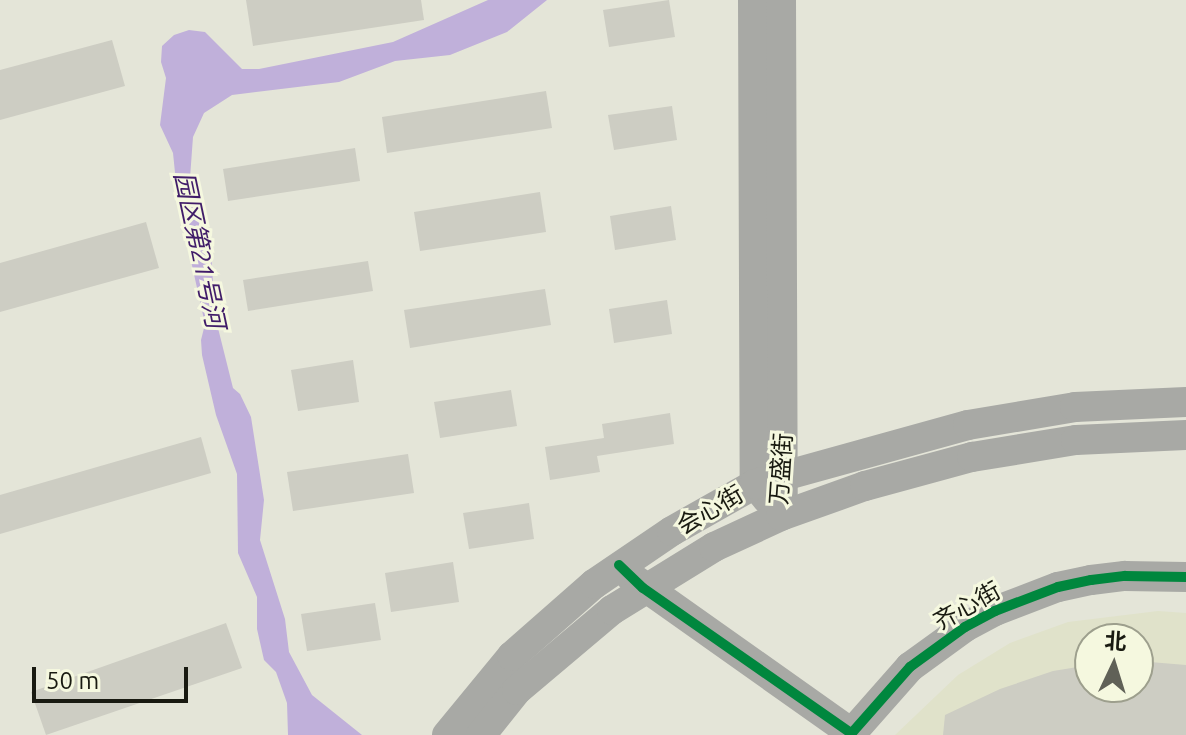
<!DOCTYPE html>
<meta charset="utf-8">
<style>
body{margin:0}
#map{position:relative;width:1186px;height:735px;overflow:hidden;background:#e4e5d8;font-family:Ubuntu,"Noto Sans SC",sans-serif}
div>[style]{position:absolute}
.built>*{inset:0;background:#e0e2ca}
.water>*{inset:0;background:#c0b0da}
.building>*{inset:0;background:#cdcdc3}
.secondary>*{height:30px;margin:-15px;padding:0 15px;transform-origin:15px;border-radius:15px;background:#a8a9a5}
.cycleway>*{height:10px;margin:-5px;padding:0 5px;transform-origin:5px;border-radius:5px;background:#00873e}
span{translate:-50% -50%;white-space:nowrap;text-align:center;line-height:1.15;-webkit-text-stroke:6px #f5f8df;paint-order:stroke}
.street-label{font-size:24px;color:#191a11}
.water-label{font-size:26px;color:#401c69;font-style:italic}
.north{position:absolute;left:1074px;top:623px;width:80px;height:80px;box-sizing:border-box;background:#f5f8df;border:2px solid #9d9f8d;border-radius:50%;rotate:4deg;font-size:22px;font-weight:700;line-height:32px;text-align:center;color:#191a11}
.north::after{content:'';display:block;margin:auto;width:28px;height:36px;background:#606157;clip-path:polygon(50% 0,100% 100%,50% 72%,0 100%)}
.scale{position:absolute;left:32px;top:667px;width:156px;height:36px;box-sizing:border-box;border:4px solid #191a11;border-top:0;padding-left:10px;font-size:24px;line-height:28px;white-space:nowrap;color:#191a11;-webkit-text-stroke:6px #f5f8df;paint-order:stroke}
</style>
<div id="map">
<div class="built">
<i style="clip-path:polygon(evenodd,1158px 611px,1186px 613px,1186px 735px,895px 735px,958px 675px,1010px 643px,1068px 622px,1158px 611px,1090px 639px,1138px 639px,1138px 687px,1090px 687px,1090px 639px)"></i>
</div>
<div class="water">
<i style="clip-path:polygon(488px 0,547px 0,507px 32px,450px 55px,395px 61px,339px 82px,232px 95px,204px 113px,193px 137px,190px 178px,199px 219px,211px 250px,215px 316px,233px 388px,240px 394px,251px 417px,264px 500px,260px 540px,285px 619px,289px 652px,312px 695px,362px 735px,288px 735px,287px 703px,276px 672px,264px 660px,257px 629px,257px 597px,238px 553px,237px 474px,216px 415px,202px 355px,201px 340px,205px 324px,178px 202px,173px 153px,160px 125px,166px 78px,161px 62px,162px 46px,174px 35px,189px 30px,205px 32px,242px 69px,259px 69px,393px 42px)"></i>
</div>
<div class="building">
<i style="clip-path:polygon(246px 0,421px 0,424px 20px,253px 46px)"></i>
<i style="clip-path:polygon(669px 0,675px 37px,609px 47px,603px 10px)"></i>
<i style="clip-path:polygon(112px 40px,125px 86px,0 120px,0 70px)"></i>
<i style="clip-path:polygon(546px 91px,552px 128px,387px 153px,382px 117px)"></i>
<i style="clip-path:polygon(672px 106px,677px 140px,614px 150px,608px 115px)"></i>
<i style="clip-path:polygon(355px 148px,360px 181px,228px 201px,223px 169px)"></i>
<i style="clip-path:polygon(540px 192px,546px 232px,420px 251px,414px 212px)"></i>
<i style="clip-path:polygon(671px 206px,676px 240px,615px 250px,610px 216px)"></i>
<i style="clip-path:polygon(146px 222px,159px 268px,0 312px,0 263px)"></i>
<i style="clip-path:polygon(368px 261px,373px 291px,248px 311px,243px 280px)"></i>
<i style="clip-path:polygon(545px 289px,551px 325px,410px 348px,404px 310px)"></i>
<i style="clip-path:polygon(667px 300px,672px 334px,614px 343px,609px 309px)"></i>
<i style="clip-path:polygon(353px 360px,359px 402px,298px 411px,291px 370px)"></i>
<i style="clip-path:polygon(511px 390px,517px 426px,440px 438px,434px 402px)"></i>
<i style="clip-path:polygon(670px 413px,674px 444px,597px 456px,600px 472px,550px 480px,545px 447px,604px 438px,602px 424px)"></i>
<i style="clip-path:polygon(201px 437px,211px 473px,0 534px,0 495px)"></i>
<i style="clip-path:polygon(408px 454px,414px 493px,293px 511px,287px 472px)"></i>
<i style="clip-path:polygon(529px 503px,534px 539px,469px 549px,463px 513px)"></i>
<i style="clip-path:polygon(453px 562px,459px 602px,391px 612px,385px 573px)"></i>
<i style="clip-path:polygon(375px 603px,381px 640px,307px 651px,301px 614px)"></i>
<i style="clip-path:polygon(226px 623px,242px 668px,46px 735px,31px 692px)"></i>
<i style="clip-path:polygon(1138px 661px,1186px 665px,1186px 735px,943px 735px,945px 715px,1000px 689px,1053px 671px,1090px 665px,1090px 687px,1138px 687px)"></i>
</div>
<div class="secondary">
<i style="left:753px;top:0;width:484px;rotate:89.8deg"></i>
<i style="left:755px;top:484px;width:19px;rotate:51deg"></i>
<i style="left:781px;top:0;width:494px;rotate:89.8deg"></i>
<i style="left:631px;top:577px;width:270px;rotate:35.3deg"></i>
<i style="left:447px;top:735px;width:102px;rotate:-50.6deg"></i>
<i style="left:512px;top:656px;width:109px;rotate:-41.3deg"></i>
<i style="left:594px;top:584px;width:94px;rotate:-34.2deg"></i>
<i style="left:672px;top:531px;width:95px;rotate:-29.5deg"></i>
<i style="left:755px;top:484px;width:221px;rotate:-15.5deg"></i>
<i style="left:968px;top:425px;width:109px;rotate:-9.5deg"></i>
<i style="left:1075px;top:407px;width:111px;rotate:-2.6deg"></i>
<i style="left:481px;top:735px;width:58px;rotate:-51.3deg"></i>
<i style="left:517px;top:690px;width:124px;rotate:-40.1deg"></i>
<i style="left:612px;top:610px;width:120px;rotate:-31.7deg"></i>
<i style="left:714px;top:547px;width:74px;rotate:-24.8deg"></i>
<i style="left:781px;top:516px;width:89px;rotate:-19.7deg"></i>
<i style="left:865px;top:486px;width:111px;rotate:-15.2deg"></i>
<i style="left:972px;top:457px;width:105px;rotate:-9.3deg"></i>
<i style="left:1076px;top:440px;width:110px;rotate:-2.6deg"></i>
<i style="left:850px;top:735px;width:91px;rotate:-48.6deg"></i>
<i style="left:910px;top:667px;width:68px;rotate:-36deg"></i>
<i style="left:965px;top:627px;width:34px;rotate:-28deg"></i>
<i style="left:995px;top:611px;width:67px;rotate:-20.9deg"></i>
<i style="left:1058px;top:587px;width:34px;rotate:-12deg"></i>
<i style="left:1091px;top:580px;width:34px;rotate:-7deg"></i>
<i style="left:1125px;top:576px;width:61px;rotate:0.9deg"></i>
</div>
<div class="cycleway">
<i style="left:619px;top:565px;width:33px;rotate:44deg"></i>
<i style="left:643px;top:588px;width:254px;rotate:34.9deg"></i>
<i style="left:850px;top:735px;width:91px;rotate:-48.6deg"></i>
<i style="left:910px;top:667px;width:68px;rotate:-36deg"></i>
<i style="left:965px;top:627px;width:34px;rotate:-28deg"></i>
<i style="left:995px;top:611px;width:67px;rotate:-20.9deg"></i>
<i style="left:1058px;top:587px;width:34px;rotate:-12deg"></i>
<i style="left:1091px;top:580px;width:34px;rotate:-7deg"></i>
<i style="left:1125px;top:576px;width:61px;rotate:0.9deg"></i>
</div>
<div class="street-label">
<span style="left:781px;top:469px;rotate:-86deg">万盛街</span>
<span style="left:710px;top:510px;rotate:-30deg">会心街</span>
<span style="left:967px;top:606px;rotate:-29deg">齐心街</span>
</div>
<div class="water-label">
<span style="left:200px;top:250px;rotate:78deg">园区第21号河</span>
</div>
<div class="north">北</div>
<div class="scale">50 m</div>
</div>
